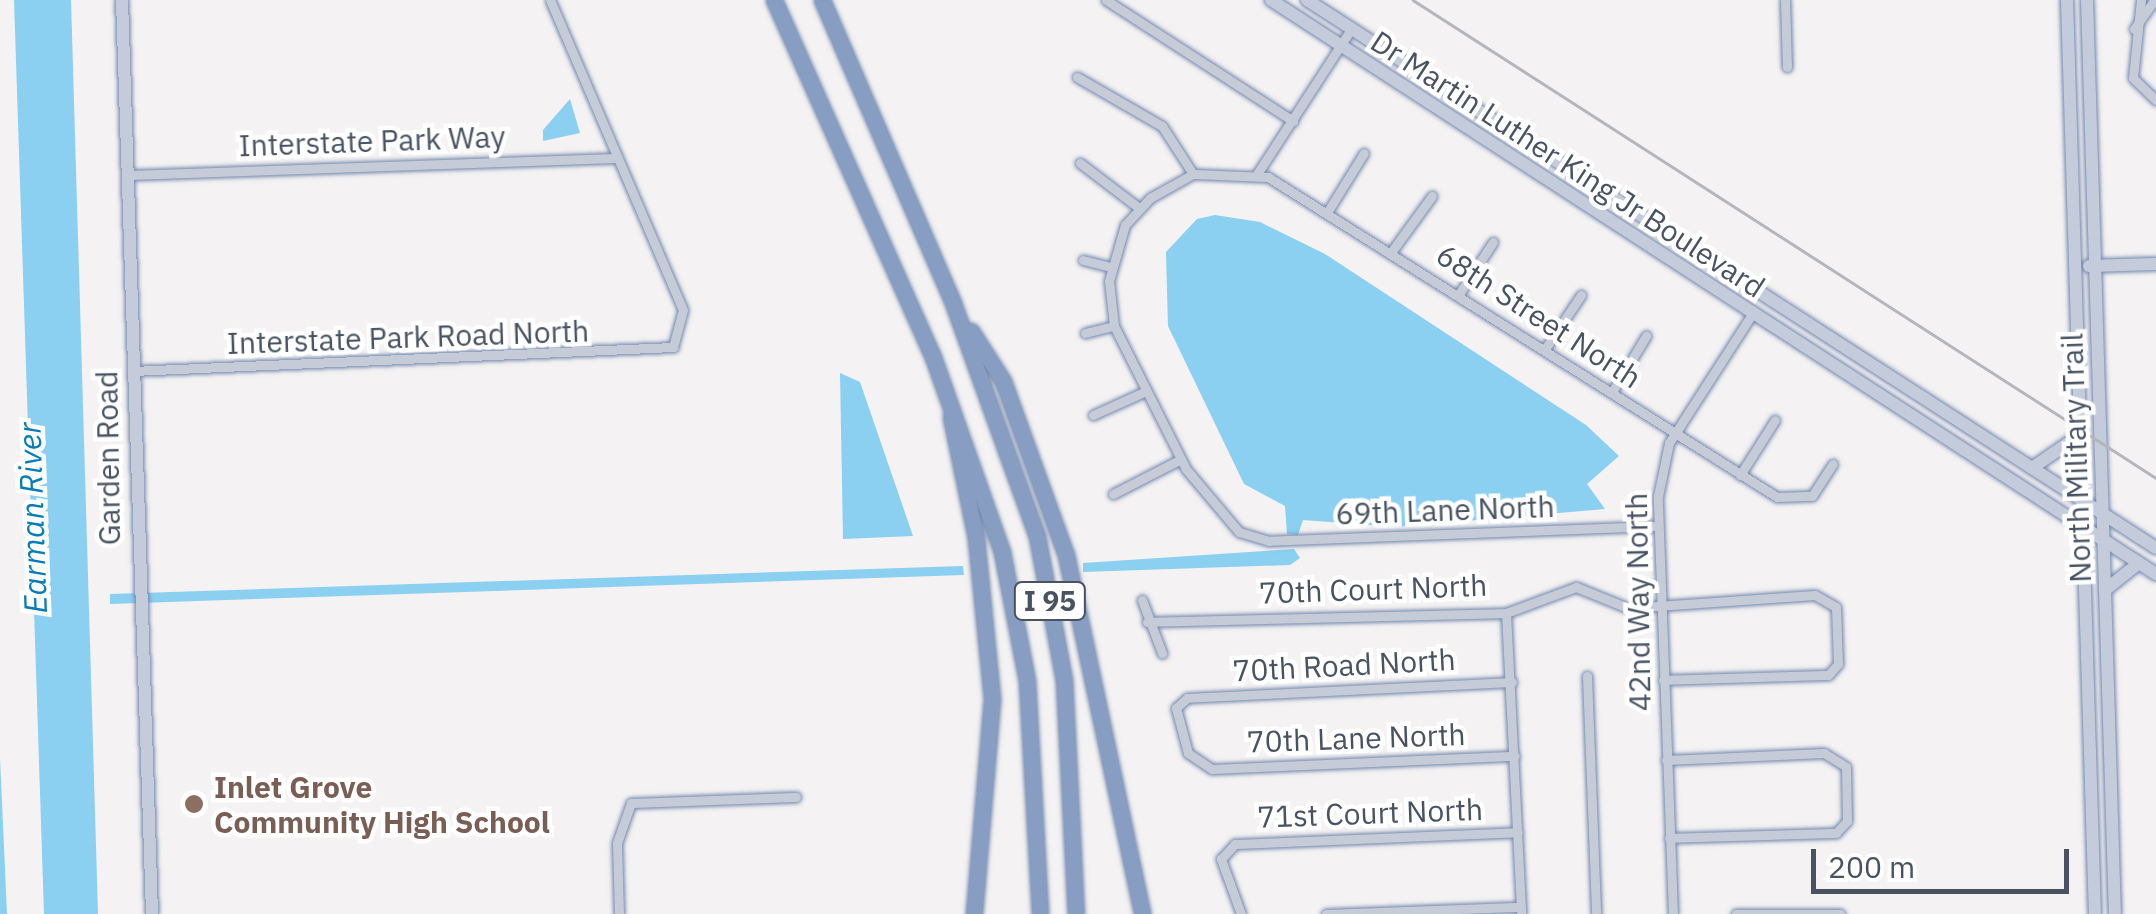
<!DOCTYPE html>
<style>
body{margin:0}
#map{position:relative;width:2156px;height:914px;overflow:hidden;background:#f4f2f2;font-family:"IBM Plex Sans",sans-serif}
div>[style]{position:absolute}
.water>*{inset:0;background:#8bcff1}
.roads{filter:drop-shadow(0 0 2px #7388ae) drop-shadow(0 0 2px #7388ae)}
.street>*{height:9px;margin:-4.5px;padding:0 4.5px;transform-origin:4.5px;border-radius:4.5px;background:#c5ccd7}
.secondary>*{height:12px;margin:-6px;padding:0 6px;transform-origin:6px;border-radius:6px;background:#c4ccdb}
.highway>*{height:15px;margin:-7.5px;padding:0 7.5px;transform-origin:7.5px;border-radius:7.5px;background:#889dc2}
.rail>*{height:2.5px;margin:-1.25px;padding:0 1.25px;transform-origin:1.25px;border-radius:1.25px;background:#b4b6bc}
.dots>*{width:28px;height:28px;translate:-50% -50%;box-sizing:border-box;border:5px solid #fff;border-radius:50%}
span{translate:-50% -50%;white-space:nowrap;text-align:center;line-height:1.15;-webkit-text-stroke:9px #fff;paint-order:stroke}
.shield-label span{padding:2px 8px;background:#fff;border:2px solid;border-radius:8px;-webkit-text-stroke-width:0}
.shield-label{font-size:28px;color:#485261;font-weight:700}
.street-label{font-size:30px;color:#485261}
.education-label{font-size:30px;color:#785e54;font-weight:700}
.left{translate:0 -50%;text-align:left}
.water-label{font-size:32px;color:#057bb8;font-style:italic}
.scale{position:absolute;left:1811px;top:849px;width:258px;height:45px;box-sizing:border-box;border:5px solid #485261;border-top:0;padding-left:12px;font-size:30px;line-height:35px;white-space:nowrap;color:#485261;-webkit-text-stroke:8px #fff;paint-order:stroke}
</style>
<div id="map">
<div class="water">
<i style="clip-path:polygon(14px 0,71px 0,98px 914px,44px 914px)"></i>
<i style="clip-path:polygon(570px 99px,580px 133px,543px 141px,543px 130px)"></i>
<i style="clip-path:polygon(1215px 215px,1260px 222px,1325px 254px,1586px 425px,1619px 456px,1587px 484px,1605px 509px,1396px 527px,1303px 520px,1298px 535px,1287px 534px,1285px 506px,1244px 484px,1168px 326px,1166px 252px,1197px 219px)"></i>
<i style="clip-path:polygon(840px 373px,860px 382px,913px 536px,843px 539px)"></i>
<i style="clip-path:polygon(1294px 549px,1300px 558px,1290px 565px,1083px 572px,1083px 563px)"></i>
<i style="clip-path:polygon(963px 566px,964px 575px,110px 604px,110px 594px)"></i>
<i style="clip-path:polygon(0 758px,7px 914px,0 914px)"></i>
</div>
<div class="roads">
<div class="street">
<i style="left:1106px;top:0;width:223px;rotate:32.9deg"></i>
<i style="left:1785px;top:0;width:67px;rotate:88.3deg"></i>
<i style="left:2141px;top:0;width:78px;rotate:95.9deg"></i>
<i style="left:2133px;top:78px;width:32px;rotate:44deg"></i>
<i style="left:2134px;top:29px;width:35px;rotate:-55deg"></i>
<i style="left:1077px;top:77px;width:98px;rotate:30deg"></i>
<i style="left:1162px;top:126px;width:57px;rotate:57.1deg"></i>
<i style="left:1080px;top:163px;width:74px;rotate:37.3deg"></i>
<i style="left:1257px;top:174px;width:173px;rotate:-57deg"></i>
<i style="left:127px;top:175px;width:491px;rotate:-2deg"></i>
<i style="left:1328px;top:211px;width:68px;rotate:-58.2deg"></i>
<i style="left:1392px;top:251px;width:68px;rotate:-54deg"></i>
<i style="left:1083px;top:260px;width:29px;rotate:14deg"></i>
<i style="left:1459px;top:294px;width:62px;rotate:-56.8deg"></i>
<i style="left:1085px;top:333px;width:30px;rotate:-14deg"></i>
<i style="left:1545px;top:349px;width:65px;rotate:-56.3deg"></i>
<i style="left:132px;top:371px;width:542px;rotate:-2.54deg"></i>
<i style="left:673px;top:347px;width:38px;rotate:-75deg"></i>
<i style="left:683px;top:310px;width:337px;rotate:-113.2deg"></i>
<i style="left:1612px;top:392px;width:66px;rotate:-58.7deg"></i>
<i style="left:1093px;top:415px;width:58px;rotate:-24.4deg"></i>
<i style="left:1740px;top:475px;width:65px;rotate:-57.5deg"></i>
<i style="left:1113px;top:494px;width:76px;rotate:-27.2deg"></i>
<i style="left:1655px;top:526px;width:386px;rotate:177.8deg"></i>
<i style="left:1269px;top:541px;width:31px;rotate:-163deg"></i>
<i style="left:1239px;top:532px;width:82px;rotate:-130.1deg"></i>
<i style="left:1186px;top:469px;width:160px;rotate:-116.7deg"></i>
<i style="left:1114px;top:326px;width:45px;rotate:-96.3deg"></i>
<i style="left:1109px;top:281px;width:58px;rotate:-74.1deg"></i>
<i style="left:1125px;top:225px;width:37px;rotate:-47deg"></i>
<i style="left:1150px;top:198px;width:49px;rotate:-29.2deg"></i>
<i style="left:1193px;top:174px;width:75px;rotate:2.3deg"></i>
<i style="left:1268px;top:177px;width:601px;rotate:32.16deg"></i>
<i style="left:1777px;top:497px;width:35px;rotate:-2deg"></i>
<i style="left:1812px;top:496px;width:38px;rotate:-57deg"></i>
<i style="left:1142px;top:600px;width:57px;rotate:69.3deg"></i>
<i style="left:1506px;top:613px;width:301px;rotate:87.1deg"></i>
<i style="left:1147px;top:622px;width:359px;rotate:-1.4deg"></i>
<i style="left:1506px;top:613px;width:75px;rotate:-20.4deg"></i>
<i style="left:1576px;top:587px;width:56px;rotate:22deg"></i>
<i style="left:1628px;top:608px;width:187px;rotate:-4deg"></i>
<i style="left:1815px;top:595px;width:24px;rotate:30deg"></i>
<i style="left:1836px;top:607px;width:57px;rotate:88deg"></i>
<i style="left:1838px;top:664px;width:15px;rotate:132deg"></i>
<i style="left:1828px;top:675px;width:165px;rotate:178.3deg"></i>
<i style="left:1587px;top:676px;width:238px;rotate:87.8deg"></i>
<i style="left:1512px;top:682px;width:325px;rotate:177.2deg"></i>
<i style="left:1187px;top:698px;width:15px;rotate:138deg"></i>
<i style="left:1176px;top:708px;width:47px;rotate:75.1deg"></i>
<i style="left:1188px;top:753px;width:29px;rotate:34deg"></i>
<i style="left:1212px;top:769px;width:303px;rotate:-2.5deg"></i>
<i style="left:1666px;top:760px;width:158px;rotate:-2.5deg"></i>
<i style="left:1824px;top:753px;width:26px;rotate:32deg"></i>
<i style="left:1846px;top:767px;width:54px;rotate:88.9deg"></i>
<i style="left:1847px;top:821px;width:16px;rotate:133deg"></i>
<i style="left:1836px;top:833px;width:167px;rotate:178.3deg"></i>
<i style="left:619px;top:914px;width:71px;rotate:-91.6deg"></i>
<i style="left:617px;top:843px;width:42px;rotate:-70.7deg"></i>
<i style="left:631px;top:803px;width:165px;rotate:-2.1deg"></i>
<i style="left:1241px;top:914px;width:59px;rotate:-110deg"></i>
<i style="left:1221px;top:859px;width:21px;rotate:-47deg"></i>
<i style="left:1235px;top:844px;width:283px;rotate:-2.4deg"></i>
<i style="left:1326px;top:914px;width:195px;rotate:-2.1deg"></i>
<i style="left:1673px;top:914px;width:418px;rotate:-92.1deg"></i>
<i style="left:1658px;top:496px;width:54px;rotate:-78.3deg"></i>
<i style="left:1669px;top:443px;width:153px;rotate:-57.2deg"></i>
<i style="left:1736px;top:914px;width:104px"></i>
</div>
<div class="secondary">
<i style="left:122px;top:0;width:914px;rotate:88.12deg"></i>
<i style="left:1271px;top:0;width:1055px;rotate:32.97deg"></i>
<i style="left:1307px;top:0;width:1010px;rotate:32.84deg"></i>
<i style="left:2067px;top:0;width:914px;rotate:88.25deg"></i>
<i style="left:2087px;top:0;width:914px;rotate:88.25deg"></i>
<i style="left:2089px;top:266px;width:67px;rotate:-1.7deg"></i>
<i style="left:2032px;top:468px;width:58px;rotate:-34.5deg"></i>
<i style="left:2105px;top:590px;width:43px;rotate:-38.5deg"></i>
</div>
<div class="highway">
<i style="left:774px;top:0;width:391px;rotate:66deg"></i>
<i style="left:933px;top:357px;width:207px;rotate:70.5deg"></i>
<i style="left:1002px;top:552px;width:131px;rotate:79deg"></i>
<i style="left:1027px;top:681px;width:233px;rotate:86.8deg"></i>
<i style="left:822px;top:0;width:330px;rotate:66.6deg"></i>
<i style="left:953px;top:303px;width:248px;rotate:70.2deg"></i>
<i style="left:1037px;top:536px;width:147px;rotate:79.4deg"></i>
<i style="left:1064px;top:680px;width:234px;rotate:87.1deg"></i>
<i style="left:971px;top:331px;width:59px;rotate:57.4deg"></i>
<i style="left:1003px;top:381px;width:185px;rotate:70.1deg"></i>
<i style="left:1066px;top:555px;width:367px;rotate:78deg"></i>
<i style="left:951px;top:417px;width:124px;rotate:78.3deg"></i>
<i style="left:976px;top:538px;width:162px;rotate:84.3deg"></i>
<i style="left:992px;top:699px;width:216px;rotate:94.8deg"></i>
</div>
</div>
<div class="rail">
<i style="left:1413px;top:0;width:883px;rotate:32.75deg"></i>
</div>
<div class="dots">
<i style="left:194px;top:804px;background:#8d6e63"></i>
</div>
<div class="shield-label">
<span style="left:1050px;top:601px">I 95</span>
</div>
<div class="street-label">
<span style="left:372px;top:141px;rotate:-2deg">Interstate Park Way</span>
<span style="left:1568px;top:164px;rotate:33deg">Dr Martin Luther King Jr Boulevard</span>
<span style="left:1539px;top:316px;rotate:33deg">68th Street North</span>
<span style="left:408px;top:337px;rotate:-2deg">Interstate Park Road North</span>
<span style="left:108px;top:458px;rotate:-91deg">Garden Road</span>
<span style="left:2076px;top:458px;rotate:-92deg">North Military Trail</span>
<span style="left:1445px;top:510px;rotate:-2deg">69th Lane North</span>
<span style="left:1373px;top:589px;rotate:-2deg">70th Court North</span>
<span style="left:1638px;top:602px;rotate:-91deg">42nd Way North</span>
<span style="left:1344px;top:665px;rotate:-3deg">70th Road North</span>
<span style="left:1356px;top:738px;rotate:-2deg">70th Lane North</span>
<span style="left:1370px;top:813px;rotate:-2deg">71st Court North</span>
</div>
<div class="education-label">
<span class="left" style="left:214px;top:804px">Inlet Grove<br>Community High School</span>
</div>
<div class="water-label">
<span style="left:32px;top:518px;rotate:-92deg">Earman River</span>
</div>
<div class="scale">200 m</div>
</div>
